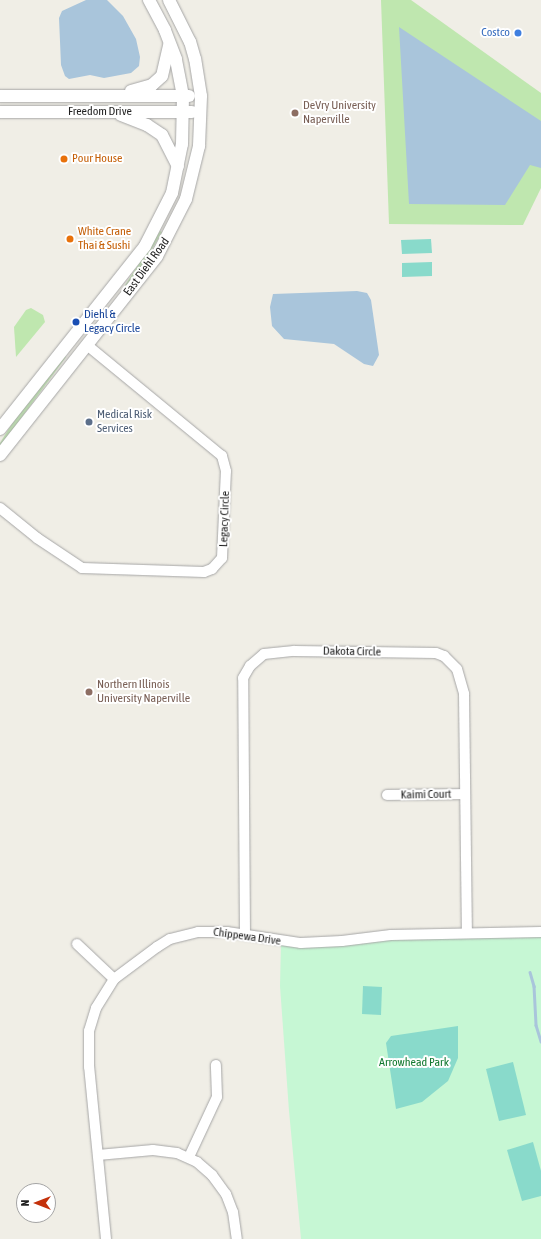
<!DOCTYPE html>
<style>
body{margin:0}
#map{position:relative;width:541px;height:1239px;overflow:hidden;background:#f0eee6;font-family:"Asap Condensed",sans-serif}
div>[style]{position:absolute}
.grass>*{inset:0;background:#bfe7af}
.park>*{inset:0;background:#c6f7d4}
.pitch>*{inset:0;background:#89dacb}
.water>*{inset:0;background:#a9c5db}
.stream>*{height:2.5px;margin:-1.25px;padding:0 1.25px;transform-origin:1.25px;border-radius:1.25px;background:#a9c5db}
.roads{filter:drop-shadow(0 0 1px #a6a6a6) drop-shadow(0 0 1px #a6a6a6)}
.minor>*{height:10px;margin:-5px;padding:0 5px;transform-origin:5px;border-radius:5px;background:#fff}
.tertiary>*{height:12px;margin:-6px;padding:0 6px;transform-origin:6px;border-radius:6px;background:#fff}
.dots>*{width:11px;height:11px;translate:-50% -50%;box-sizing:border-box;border:2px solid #fff;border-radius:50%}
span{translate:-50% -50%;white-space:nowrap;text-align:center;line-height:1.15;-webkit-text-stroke:4px #fff;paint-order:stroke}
.shop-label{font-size:12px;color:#366cbe}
.right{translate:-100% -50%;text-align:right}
.education-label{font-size:12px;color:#785e54}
.left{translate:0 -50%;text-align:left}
.street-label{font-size:12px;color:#1f1f1f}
.food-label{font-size:12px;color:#c56008}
.transit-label{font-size:12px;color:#164399}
.service-label{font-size:12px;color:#4e5e75}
.park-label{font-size:12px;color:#127930}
.north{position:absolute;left:16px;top:1183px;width:40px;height:40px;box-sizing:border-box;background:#fff;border:1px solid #a5a5a5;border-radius:50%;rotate:270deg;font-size:11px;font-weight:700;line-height:16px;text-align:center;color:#1f1f1f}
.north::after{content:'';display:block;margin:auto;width:14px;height:18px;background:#c4310b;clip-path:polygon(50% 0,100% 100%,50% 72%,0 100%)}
</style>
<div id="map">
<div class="grass">
<i style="clip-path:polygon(381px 0,411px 0,541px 93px,541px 188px,523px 225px,389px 224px)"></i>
<i style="clip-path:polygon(160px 231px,162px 232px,141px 268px,120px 293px)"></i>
<i style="clip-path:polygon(31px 308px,43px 315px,45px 322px,16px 357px,14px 327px,26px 310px)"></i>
<i style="clip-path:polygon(64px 355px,66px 357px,0 447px,0 443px,21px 409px)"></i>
</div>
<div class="park">
<i style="clip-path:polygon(541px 932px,541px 1239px,301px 1239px,289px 1111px,280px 986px,281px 942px)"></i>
</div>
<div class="pitch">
<i style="clip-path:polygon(431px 239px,432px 253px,402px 254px,401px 240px)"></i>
<i style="clip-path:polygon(432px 262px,432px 276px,402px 277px,402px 263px)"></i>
<i style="clip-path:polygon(363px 986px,382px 987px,381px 1015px,362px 1014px)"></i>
<i style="clip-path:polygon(458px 1026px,458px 1058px,448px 1081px,422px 1102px,396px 1109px,386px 1043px,391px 1036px)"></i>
<i style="clip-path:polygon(513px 1062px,526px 1115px,499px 1121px,486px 1069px)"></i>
<i style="clip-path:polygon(533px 1142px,541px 1171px,541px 1196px,522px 1201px,507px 1150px)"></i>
</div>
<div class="water">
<i style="clip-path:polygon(86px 0,107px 0,123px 16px,136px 39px,140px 57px,139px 66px,131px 73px,104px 78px,90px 75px,69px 79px,65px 76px,61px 65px,59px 18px,62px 11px)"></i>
<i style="clip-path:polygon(399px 27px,541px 121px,541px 168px,530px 165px,505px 205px,409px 204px)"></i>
<i style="clip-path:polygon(357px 291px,367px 293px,371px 300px,379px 355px,373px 366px,364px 364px,334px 344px,284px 339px,272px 326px,270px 307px,273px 294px)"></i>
</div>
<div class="stream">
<i style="left:530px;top:972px;width:15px;rotate:74deg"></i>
<i style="left:534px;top:986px;width:39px;rotate:87deg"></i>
<i style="left:536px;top:1025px;width:17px;rotate:73deg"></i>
</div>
<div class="roads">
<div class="minor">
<i style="left:0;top:508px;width:48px;rotate:39deg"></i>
<i style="left:37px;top:538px;width:54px;rotate:33.7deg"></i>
<i style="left:82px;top:568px;width:122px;rotate:1.9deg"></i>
<i style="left:204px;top:572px;width:9px;rotate:-21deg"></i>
<i style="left:212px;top:569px;width:15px;rotate:-48deg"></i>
<i style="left:222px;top:558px;width:87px;rotate:-87.4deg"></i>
<i style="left:226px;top:471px;width:16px;rotate:-105deg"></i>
<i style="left:222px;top:456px;width:175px;rotate:-140.6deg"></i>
<i style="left:387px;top:795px;width:78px;rotate:-0.7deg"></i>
<i style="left:245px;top:935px;width:257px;rotate:-90.4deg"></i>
<i style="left:243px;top:678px;width:14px;rotate:-60deg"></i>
<i style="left:250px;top:666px;width:18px;rotate:-41deg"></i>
<i style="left:264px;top:654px;width:30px;rotate:-6deg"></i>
<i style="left:294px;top:651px;width:142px;rotate:0.8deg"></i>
<i style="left:436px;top:653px;width:9px;rotate:21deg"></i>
<i style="left:444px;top:656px;width:18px;rotate:45deg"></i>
<i style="left:457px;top:669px;width:26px;rotate:74deg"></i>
<i style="left:464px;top:694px;width:239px;rotate:89.3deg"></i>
<i style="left:77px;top:944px;width:51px;rotate:43.4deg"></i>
<i style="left:98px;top:1155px;width:55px;rotate:-5.2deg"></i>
<i style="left:153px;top:1150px;width:24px;rotate:7deg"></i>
<i style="left:177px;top:1153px;width:22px;rotate:24deg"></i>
<i style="left:197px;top:1162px;width:20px;rotate:41deg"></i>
<i style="left:212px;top:1175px;width:24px;rotate:54deg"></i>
<i style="left:226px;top:1194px;width:19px;rotate:69deg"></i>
<i style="left:233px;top:1212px;width:27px;rotate:82deg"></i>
<i style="left:189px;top:1157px;width:66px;rotate:-65deg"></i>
<i style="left:217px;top:1097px;width:32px;rotate:-92deg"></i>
<i style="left:106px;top:1239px;width:173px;rotate:-95.6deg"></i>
<i style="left:89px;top:1067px;width:36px;rotate:-90deg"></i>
<i style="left:89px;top:1031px;width:24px;rotate:-73deg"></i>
<i style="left:96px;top:1008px;width:34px;rotate:-58deg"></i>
<i style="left:114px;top:979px;width:54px;rotate:-36.7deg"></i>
<i style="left:157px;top:947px;width:15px;rotate:-32deg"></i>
<i style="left:170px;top:939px;width:29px;rotate:-14deg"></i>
<i style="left:198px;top:932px;width:29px"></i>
<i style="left:227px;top:932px;width:75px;rotate:8.5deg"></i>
<i style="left:301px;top:943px;width:41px;rotate:-2.8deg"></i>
<i style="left:342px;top:941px;width:49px;rotate:-7deg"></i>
<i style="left:391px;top:935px;width:150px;rotate:-1.1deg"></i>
</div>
<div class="tertiary">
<i style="left:131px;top:91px;width:22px;rotate:-16deg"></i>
<i style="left:152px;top:85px;width:13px;rotate:-42deg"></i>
<i style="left:162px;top:76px;width:32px;rotate:-77deg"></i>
<i style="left:0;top:96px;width:189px"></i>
<i style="left:0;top:112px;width:192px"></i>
<i style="left:121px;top:115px;width:28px;rotate:21deg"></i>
<i style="left:147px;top:125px;width:18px;rotate:34deg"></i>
<i style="left:162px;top:135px;width:35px;rotate:63deg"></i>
<i style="left:0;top:429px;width:233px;rotate:-51.6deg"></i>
<i style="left:145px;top:246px;width:59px;rotate:-63deg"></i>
<i style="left:172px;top:193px;width:50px;rotate:-78.5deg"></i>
<i style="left:182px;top:144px;width:48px;rotate:-88.8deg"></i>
<i style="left:183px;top:96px;width:38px;rotate:-101deg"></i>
<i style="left:176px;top:59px;width:31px;rotate:-111deg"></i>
<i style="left:165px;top:30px;width:34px;rotate:-118deg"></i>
<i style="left:0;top:455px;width:253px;rotate:-51.7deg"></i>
<i style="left:157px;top:256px;width:64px;rotate:-63deg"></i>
<i style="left:186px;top:199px;width:55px;rotate:-76.2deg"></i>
<i style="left:199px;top:146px;width:50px;rotate:-87.7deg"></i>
<i style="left:201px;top:96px;width:37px;rotate:-99deg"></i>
<i style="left:195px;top:59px;width:18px;rotate:-106deg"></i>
<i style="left:190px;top:42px;width:47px;rotate:-116.6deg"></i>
</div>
</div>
<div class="dots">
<i style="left:518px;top:33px;background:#3f7fe0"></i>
<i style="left:295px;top:113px;background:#8d6e63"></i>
<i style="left:64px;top:159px;background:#e8710a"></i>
<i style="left:70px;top:239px;background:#e8710a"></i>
<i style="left:76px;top:322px;background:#1a4fb4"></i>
<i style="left:89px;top:422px;background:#5c6f8a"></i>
<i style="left:89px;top:692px;background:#8d6e63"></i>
</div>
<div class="shop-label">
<span class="right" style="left:510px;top:33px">Costco</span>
</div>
<div class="education-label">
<span class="left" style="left:303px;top:113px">DeVry University<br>Naperville</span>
<span class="left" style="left:97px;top:692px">Northern Illinois<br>University Naperville</span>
</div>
<div class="street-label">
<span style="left:100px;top:112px">Freedom Drive</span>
<span style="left:147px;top:267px;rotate:-54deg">East Diehl Road</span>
<span style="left:225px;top:519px;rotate:-88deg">Legacy Circle</span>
<span style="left:352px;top:652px;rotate:1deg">Dakota Circle</span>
<span style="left:426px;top:795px;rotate:-1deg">Kaimi Court</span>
<span style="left:247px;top:937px;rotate:8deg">Chippewa Drive</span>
</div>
<div class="food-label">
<span class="left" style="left:72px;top:159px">Pour House</span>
<span class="left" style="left:78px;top:239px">White Crane<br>Thai &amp; Sushi</span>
</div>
<div class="transit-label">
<span class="left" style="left:84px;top:322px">Diehl &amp;<br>Legacy Circle</span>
</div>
<div class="service-label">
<span class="left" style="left:97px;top:422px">Medical Risk<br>Services</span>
</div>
<div class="park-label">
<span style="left:414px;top:1063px">Arrowhead Park</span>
</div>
<div class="north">N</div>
</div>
